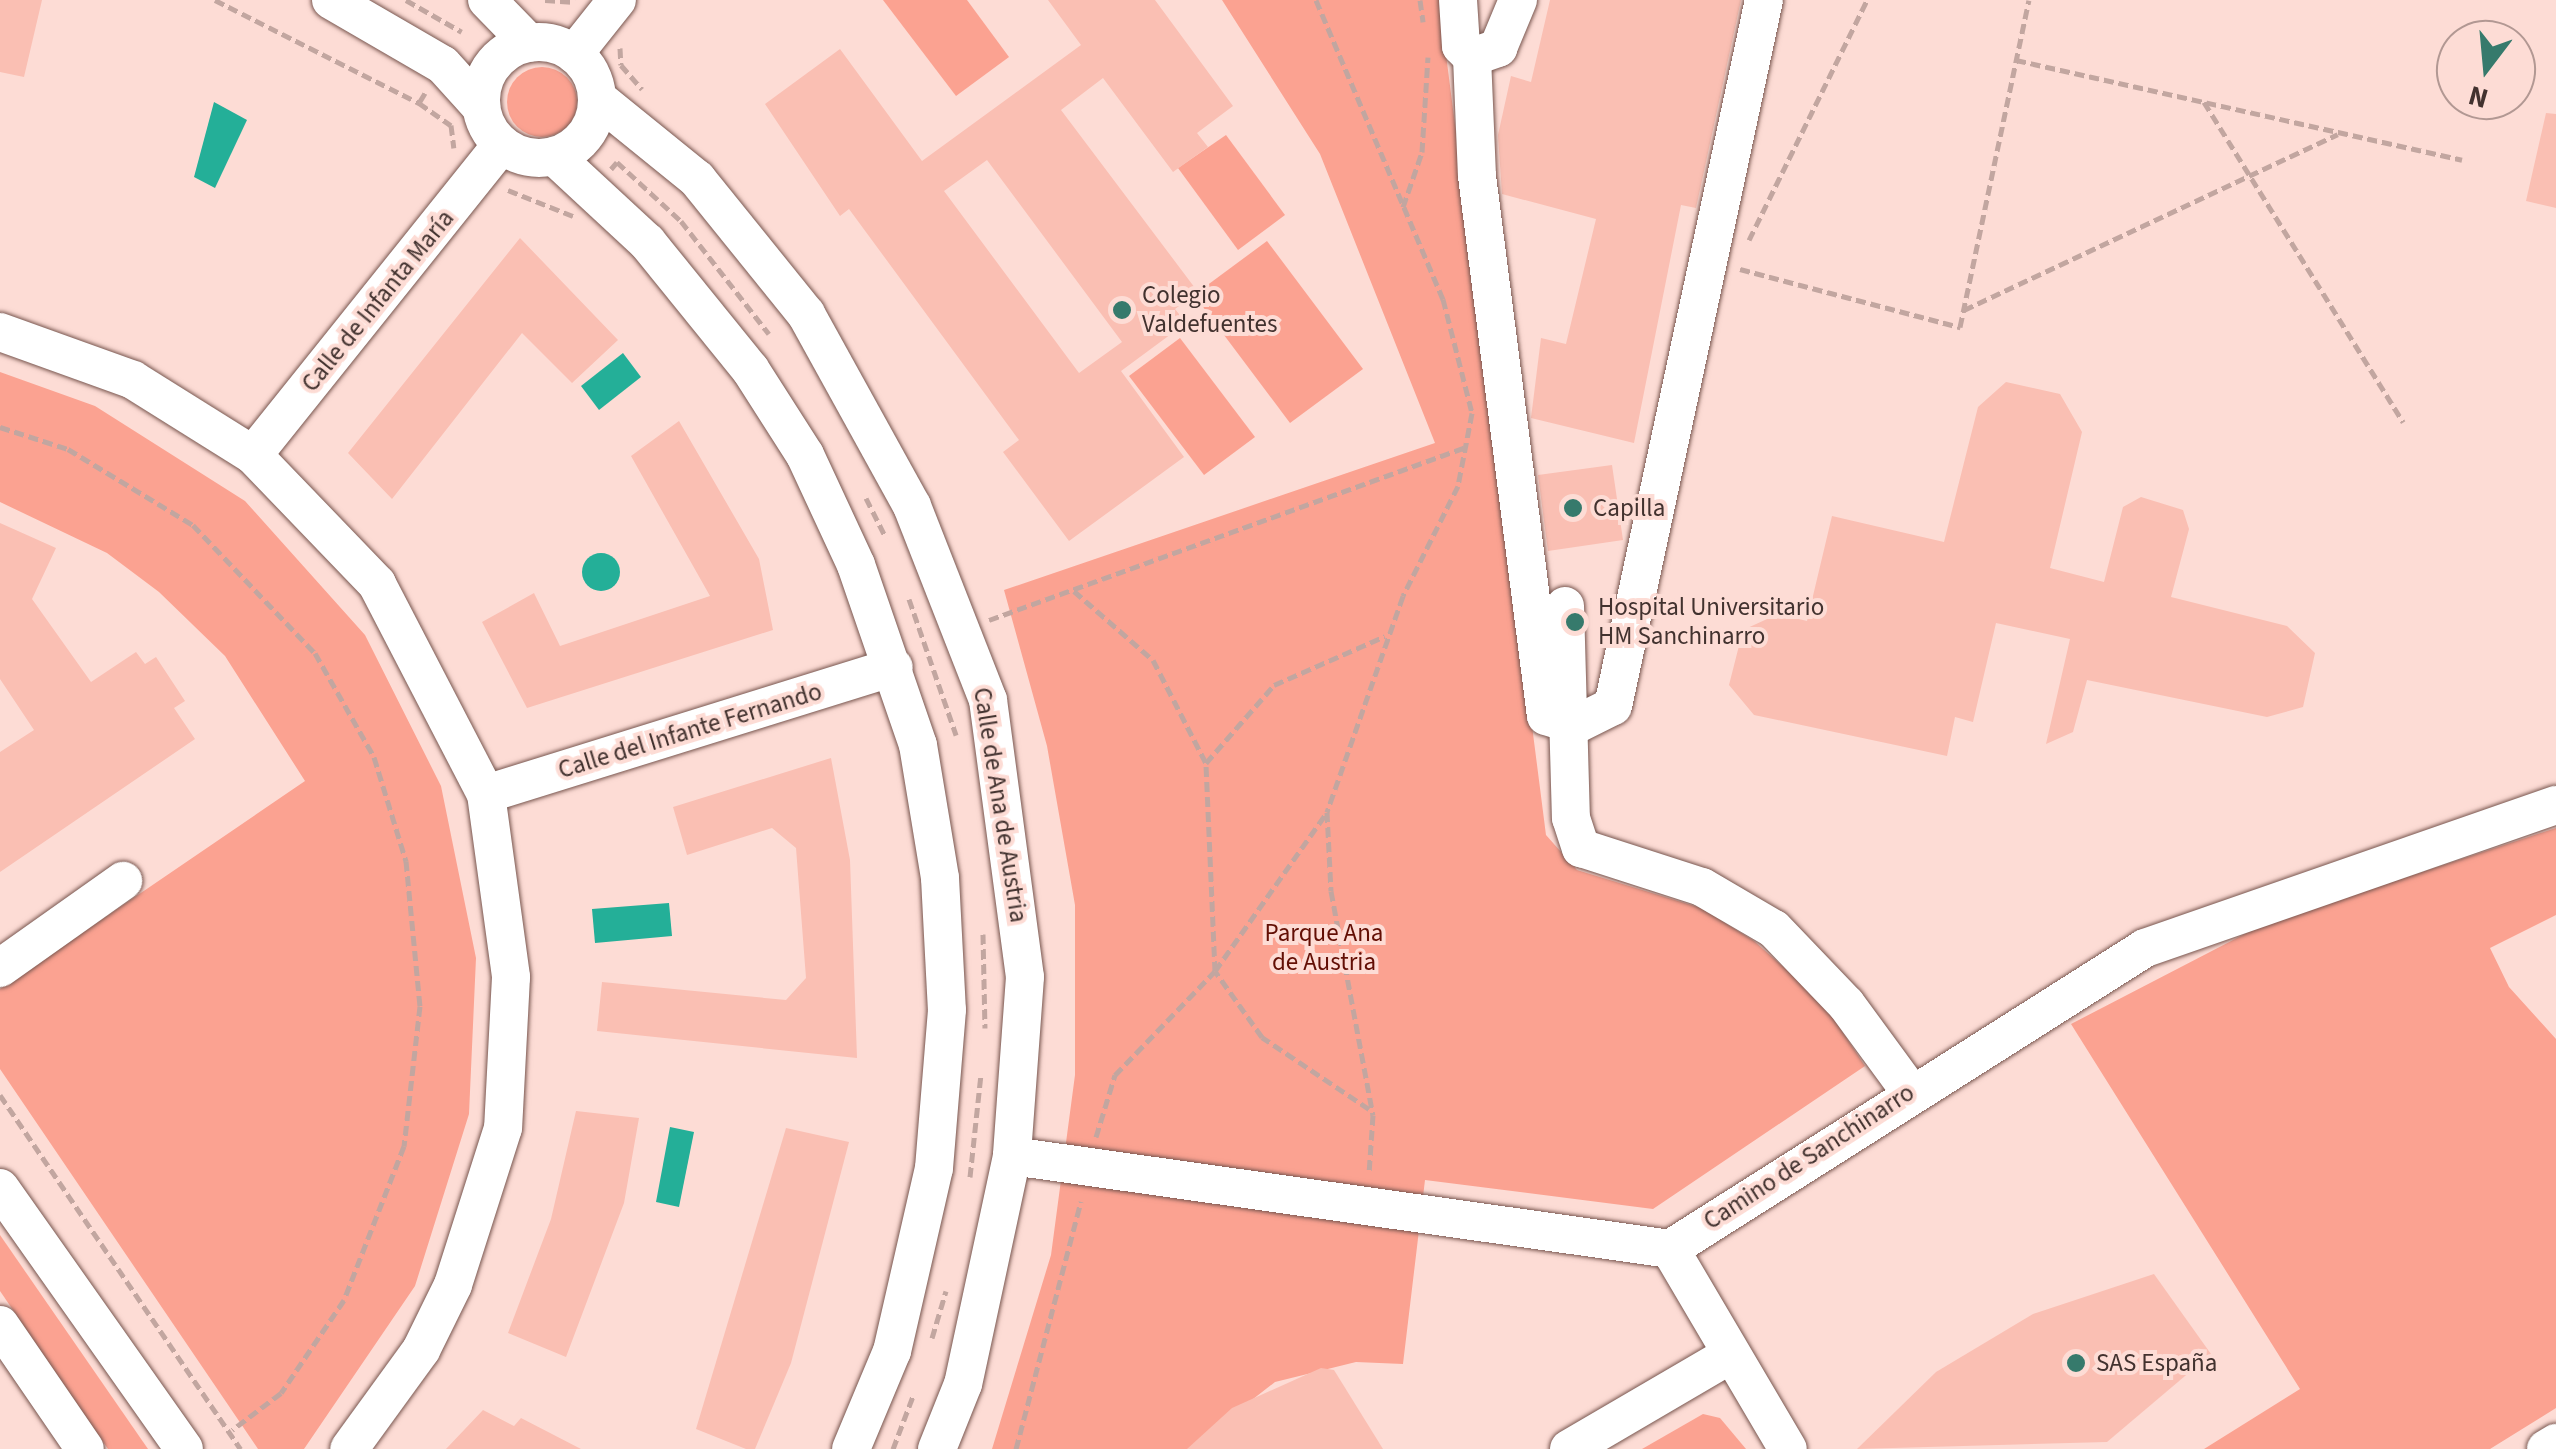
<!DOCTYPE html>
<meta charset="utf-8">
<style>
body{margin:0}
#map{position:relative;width:2556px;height:1449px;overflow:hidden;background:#fddcd5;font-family:"Source Sans 3",sans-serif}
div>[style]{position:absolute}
.green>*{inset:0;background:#fba291}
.round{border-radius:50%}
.water>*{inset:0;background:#24af98}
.building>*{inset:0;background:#fabfb3}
.path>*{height:5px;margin-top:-2.5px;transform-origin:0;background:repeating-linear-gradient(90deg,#c2a6a0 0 10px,transparent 0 15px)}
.roads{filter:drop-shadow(0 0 2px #78564f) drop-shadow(0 0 2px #78564f)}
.minor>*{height:38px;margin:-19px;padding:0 19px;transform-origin:19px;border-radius:19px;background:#fff}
.minor>.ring{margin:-19px;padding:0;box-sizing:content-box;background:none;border:38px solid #fff;border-radius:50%}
.dots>*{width:28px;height:28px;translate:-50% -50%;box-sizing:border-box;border:5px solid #fddcd5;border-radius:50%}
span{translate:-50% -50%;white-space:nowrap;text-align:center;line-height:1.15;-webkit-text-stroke:8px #fddcd5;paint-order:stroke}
.poi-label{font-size:25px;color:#42322f}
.left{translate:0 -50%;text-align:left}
.street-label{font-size:25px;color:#42322f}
.park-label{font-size:25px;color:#630f05}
.north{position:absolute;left:2436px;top:20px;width:100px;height:100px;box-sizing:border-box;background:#fddcd5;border:2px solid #b29893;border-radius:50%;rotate:196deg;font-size:28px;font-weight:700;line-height:40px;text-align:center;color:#42322f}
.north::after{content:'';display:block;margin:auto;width:35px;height:45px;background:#367a6c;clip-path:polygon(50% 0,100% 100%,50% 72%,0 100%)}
</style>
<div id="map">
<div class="green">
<i style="clip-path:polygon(883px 0,967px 0,1009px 57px,956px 96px)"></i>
<i style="clip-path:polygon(1222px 0,1439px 0,1546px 835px,1577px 870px,1701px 908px,1754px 941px,1822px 1001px,1865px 1066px,1653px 1209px,1425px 1180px,1403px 1364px,1356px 1362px,1275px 1382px,1189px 1449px,992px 1449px,1051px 1255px,1075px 1075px,1075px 905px,1047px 746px,1004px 590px,1435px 443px,1320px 154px)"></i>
<i class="round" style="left:507px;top:67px;width:70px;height:70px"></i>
<i style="clip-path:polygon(1226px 135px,1285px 215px,1238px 250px,1178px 168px)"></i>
<i style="clip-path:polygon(1267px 241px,1363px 369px,1290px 423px,1194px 295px)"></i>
<i style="clip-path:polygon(1180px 338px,1255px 437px,1204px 475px,1129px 376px)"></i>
<i style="clip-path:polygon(0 372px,95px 406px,245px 501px,365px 635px,441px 786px,476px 958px,469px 1114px,415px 1286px,304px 1449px,258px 1449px,0 1069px,0 989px,305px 781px,225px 656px,159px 592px,107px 553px,0 502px)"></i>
<i style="clip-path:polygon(2556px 828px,2556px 915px,2490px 948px,2509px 987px,2556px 1039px,2556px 1408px,2490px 1449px,2204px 1449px,2300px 1389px,2071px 1024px,2262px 925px)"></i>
<i style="clip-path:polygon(0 1235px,148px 1449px,108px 1449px,0 1291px)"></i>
<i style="clip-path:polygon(1703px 1414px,1720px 1418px,1746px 1449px,1642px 1449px)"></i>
</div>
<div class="water">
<i style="clip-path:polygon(214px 102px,247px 120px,215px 188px,194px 177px)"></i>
<i style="clip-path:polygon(623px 353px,641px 377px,599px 410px,581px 386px)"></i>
<i class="round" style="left:582px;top:553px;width:38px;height:38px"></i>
<i style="clip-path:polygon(669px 903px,672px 936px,595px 943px,592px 909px)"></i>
<i style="clip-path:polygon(670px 1127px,694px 1132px,679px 1207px,656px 1202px)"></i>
</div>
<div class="building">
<i style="clip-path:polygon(0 0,42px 0,24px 77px,0 72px)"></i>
<i style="clip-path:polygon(evenodd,1048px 0,1155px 0,1233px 106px,1197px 133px,1208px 147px,1173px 172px,1103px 78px,1061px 110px,1198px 292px,1175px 309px,1186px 323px,1121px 371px,1184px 457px,1069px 541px,1003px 452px,1019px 440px,849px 209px,840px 216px,765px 104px,840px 49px,922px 161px,1081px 45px,1048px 0,987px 160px,1122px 342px,1079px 373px,944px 191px,987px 160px)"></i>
<i style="clip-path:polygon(1550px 0,1741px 0,1696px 208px,1681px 205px,1634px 443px,1531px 418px,1541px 338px,1566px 344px,1596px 219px,1502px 194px,1498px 135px,1511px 76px,1531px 82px)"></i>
<i style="clip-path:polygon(2546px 113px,2556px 114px,2556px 208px,2526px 201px)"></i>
<i style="clip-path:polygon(520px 238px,618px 340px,572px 383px,522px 333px,392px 499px,348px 453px)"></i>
<i style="clip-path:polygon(2006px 382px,2060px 394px,2082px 432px,2050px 568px,2104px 582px,2123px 507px,2141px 497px,2183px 510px,2189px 529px,2171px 597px,2287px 626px,2315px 653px,2303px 707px,2267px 717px,2087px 680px,2073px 732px,2046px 744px,2070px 639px,1996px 623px,1973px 722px,1955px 717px,1947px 756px,1754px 715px,1729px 685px,1743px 630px,1778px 614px,1807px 621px,1832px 516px,1944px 542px,1978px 407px)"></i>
<i style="clip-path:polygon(679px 421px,759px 559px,773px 630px,527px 708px,482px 622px,534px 593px,560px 646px,710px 596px,631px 456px)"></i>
<i style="clip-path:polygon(1612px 465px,1623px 540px,1548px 551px,1538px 475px)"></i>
<i style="clip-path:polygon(0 523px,56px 548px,32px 599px,91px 682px,136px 652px,145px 664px,156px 657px,185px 701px,174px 708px,195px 739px,0 872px,0 752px,34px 730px,0 679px)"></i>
<i style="clip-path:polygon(831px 758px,850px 860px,857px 1058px,597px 1031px,602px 982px,786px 1000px,806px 978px,796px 848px,772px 828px,687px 855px,673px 807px)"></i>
<i style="clip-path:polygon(576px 1111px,639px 1118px,624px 1203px,566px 1357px,508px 1333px,551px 1219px)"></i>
<i style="clip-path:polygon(786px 1128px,849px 1142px,791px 1363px,755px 1449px,746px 1449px,696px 1429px)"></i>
<i style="clip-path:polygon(2154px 1274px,2211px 1354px,2107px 1442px,1857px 1449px,1936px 1372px,2033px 1314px)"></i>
<i style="clip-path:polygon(1321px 1368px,1334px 1370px,1383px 1449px,1187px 1449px,1232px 1408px)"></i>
<i style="clip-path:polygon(483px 1410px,514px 1426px,521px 1418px,581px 1449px,446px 1449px)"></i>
</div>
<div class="path">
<i style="left:215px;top:0;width:229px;rotate:26.8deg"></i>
<i style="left:406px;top:0;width:64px;rotate:29.7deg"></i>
<i style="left:545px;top:0;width:30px;rotate:4deg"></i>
<i style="left:1316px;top:0;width:325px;rotate:67deg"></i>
<i style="left:1443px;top:299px;width:118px;rotate:75.7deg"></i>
<i style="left:1472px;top:413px;width:74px;rotate:100.9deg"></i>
<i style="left:1458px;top:486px;width:123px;rotate:116.6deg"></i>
<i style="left:1403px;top:596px;width:229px;rotate:109.4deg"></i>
<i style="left:1327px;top:812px;width:79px;rotate:87.1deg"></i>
<i style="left:1331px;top:891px;width:228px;rotate:79.4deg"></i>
<i style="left:1373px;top:1115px;width:58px;rotate:93.9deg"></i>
<i style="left:1420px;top:0;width:22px;rotate:82deg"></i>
<i style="left:620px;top:48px;width:17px;rotate:87deg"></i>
<i style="left:621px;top:65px;width:32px;rotate:49deg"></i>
<i style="left:2016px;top:60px;width:457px;rotate:12.6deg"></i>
<i style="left:425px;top:93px;width:12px;rotate:121deg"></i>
<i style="left:419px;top:103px;width:39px;rotate:35deg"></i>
<i style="left:451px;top:125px;width:23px;rotate:83deg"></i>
<i style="left:2204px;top:102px;width:377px;rotate:58.1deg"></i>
<i style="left:611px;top:169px;width:9px;rotate:-49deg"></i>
<i style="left:617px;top:162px;width:87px;rotate:42.7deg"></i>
<i style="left:681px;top:221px;width:143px;rotate:52.1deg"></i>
<i style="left:508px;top:190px;width:70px;rotate:21.8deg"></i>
<i style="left:1403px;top:207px;width:58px;rotate:-70.9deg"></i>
<i style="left:1422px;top:152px;width:95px;rotate:-86.4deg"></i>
<i style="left:1749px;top:240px;width:267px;rotate:-63.8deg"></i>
<i style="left:1740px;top:269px;width:228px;rotate:14.8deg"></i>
<i style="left:1960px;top:327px;width:334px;rotate:-78.1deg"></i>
<i style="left:1964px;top:310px;width:413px;rotate:-25.2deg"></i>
<i style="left:0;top:427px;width:71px;rotate:17.9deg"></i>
<i style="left:68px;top:449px;width:146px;rotate:31.3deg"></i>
<i style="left:193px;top:525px;width:177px;rotate:46.4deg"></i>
<i style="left:315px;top:653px;width:120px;rotate:60.4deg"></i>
<i style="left:374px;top:757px;width:109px;rotate:72.9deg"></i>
<i style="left:406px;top:861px;width:146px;rotate:84.5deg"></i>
<i style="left:420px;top:1006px;width:141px;rotate:96.5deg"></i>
<i style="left:404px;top:1146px;width:165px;rotate:111.3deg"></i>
<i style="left:344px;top:1300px;width:112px;rotate:124.1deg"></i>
<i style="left:281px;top:1393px;width:61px;rotate:142.9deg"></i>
<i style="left:866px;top:498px;width:45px;rotate:63.4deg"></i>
<i style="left:1074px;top:591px;width:105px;rotate:41.1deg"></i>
<i style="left:1153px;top:660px;width:116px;rotate:62.8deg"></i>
<i style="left:909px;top:599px;width:144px;rotate:70.9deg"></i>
<i style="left:989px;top:620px;width:507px;rotate:-19.93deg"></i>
<i style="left:983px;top:934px;width:94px;rotate:88.8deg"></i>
<i style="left:0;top:1095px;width:428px;rotate:55.8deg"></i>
<i style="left:1369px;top:1109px;width:129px;rotate:-146.1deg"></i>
<i style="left:1262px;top:1037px;width:81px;rotate:-125.5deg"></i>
<i style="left:1215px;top:971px;width:208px;rotate:-92.5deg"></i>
<i style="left:1206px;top:763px;width:103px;rotate:-48.9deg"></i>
<i style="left:1274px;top:685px;width:121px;rotate:-23.8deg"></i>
<i style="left:1096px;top:1137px;width:65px;rotate:-73deg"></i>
<i style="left:1115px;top:1075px;width:144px;rotate:-46.1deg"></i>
<i style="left:1215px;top:971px;width:194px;rotate:-54.8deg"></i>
<i style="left:970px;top:1177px;width:104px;rotate:-83.9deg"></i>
<i style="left:932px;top:1338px;width:49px;rotate:-73.4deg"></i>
<i style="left:893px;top:1449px;width:57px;rotate:-69.3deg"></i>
<i style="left:1016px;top:1449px;width:256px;rotate:-75.3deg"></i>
</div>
<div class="roads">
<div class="minor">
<i style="left:331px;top:0;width:129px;rotate:30.1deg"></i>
<i style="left:443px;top:65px;width:57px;rotate:47.9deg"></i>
<i style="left:487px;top:0;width:60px;rotate:45.7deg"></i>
<i style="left:1458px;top:0;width:46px;rotate:86.3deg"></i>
<i style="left:1461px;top:46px;width:16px;rotate:45deg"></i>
<i style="left:1472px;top:57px;width:119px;rotate:87.6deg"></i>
<i style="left:1477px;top:176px;width:544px;rotate:82.72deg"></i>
<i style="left:1546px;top:716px;width:30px;rotate:17deg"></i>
<i style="left:1575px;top:725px;width:42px;rotate:-26.6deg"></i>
<i style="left:1613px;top:706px;width:722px;rotate:-77.93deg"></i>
<i class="ring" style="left:481px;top:42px;width:78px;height:78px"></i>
<i style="left:574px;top:54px;width:69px;rotate:-51.5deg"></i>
<i style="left:1472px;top:57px;width:28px;rotate:-19deg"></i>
<i style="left:1498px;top:48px;width:52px;rotate:-67.4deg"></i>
<i style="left:597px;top:98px;width:129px;rotate:39deg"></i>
<i style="left:697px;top:179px;width:174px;rotate:51.1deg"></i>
<i style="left:806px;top:314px;width:219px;rotate:61.1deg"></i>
<i style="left:912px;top:506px;width:208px;rotate:68.6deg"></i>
<i style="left:988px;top:700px;width:279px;rotate:82.4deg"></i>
<i style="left:1025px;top:977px;width:179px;rotate:94.2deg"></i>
<i style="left:1012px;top:1156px;width:233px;rotate:102.1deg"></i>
<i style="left:963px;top:1384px;width:70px;rotate:111.8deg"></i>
<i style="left:554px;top:156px;width:127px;rotate:42.8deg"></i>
<i style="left:647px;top:242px;width:164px;rotate:51deg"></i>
<i style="left:750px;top:369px;width:102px;rotate:57.4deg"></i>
<i style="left:805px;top:455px;width:121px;rotate:65.1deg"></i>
<i style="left:856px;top:565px;width:190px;rotate:71deg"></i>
<i style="left:918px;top:745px;width:135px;rotate:80.6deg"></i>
<i style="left:940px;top:878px;width:132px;rotate:87deg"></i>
<i style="left:947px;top:1010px;width:159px;rotate:94.7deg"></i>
<i style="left:934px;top:1168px;width:188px;rotate:102.9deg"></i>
<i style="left:892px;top:1351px;width:106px;rotate:112.7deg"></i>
<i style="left:0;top:332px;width:141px;rotate:19.8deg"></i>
<i style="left:133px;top:380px;width:142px;rotate:32deg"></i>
<i style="left:253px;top:455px;width:179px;rotate:46.1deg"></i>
<i style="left:377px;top:584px;width:237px;rotate:62.6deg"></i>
<i style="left:486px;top:794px;width:185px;rotate:82.2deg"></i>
<i style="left:511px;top:977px;width:151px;rotate:93deg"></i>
<i style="left:503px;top:1128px;width:165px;rotate:107.7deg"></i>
<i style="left:453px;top:1285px;width:72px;rotate:116.2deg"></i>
<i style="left:421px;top:1350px;width:122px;rotate:126deg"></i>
<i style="left:253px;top:455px;width:397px;rotate:-51.3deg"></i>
<i style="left:1565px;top:606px;width:212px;rotate:88.4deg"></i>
<i style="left:1571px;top:818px;width:32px;rotate:72deg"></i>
<i style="left:1581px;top:848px;width:127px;rotate:17.9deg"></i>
<i style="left:1702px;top:887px;width:83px;rotate:30.3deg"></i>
<i style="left:1774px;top:929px;width:104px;rotate:46.2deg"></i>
<i style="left:1846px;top:1004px;width:107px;rotate:53.8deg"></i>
<i style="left:486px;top:794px;width:427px;rotate:-17.3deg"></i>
<i style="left:0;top:968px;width:151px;rotate:-35.3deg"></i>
<i style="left:1012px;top:1156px;width:665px;rotate:8.04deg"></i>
<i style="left:1670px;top:1249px;width:562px;rotate:-32.36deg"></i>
<i style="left:2145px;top:948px;width:435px;rotate:-19.2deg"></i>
<i style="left:0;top:1188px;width:319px;rotate:54.8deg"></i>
<i style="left:1670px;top:1249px;width:232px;rotate:59.5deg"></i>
<i style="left:0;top:1325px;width:150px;rotate:55.6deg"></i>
<i style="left:1569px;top:1449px;width:184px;rotate:-30.3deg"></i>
<i style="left:2546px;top:1449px;width:12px;rotate:-31deg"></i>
</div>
</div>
<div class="dots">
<i style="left:1122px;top:310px;background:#367a6c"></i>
<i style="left:1573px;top:508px;background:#367a6c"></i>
<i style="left:1575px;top:622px;background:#367a6c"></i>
<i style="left:2076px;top:1363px;background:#367a6c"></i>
</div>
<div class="poi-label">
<span class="left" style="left:1142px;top:310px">Colegio<br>Valdefuentes</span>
<span class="left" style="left:1593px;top:508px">Capilla</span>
<span class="left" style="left:1598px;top:622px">Hospital Universitario<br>HM Sanchinarro</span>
<span class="left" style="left:2096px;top:1363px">SAS España</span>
</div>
<div class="street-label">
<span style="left:378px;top:301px;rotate:-51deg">Calle de Infanta María</span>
<span style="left:690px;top:731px;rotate:-17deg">Calle del Infante Fernando</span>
<span style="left:1000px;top:805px;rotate:81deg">Calle de Ana de Austria</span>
<span style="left:1809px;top:1157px;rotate:-33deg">Camino de Sanchinarro</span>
</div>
<div class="park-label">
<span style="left:1324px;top:948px">Parque Ana<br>de Austria</span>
</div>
<div class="north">N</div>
</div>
